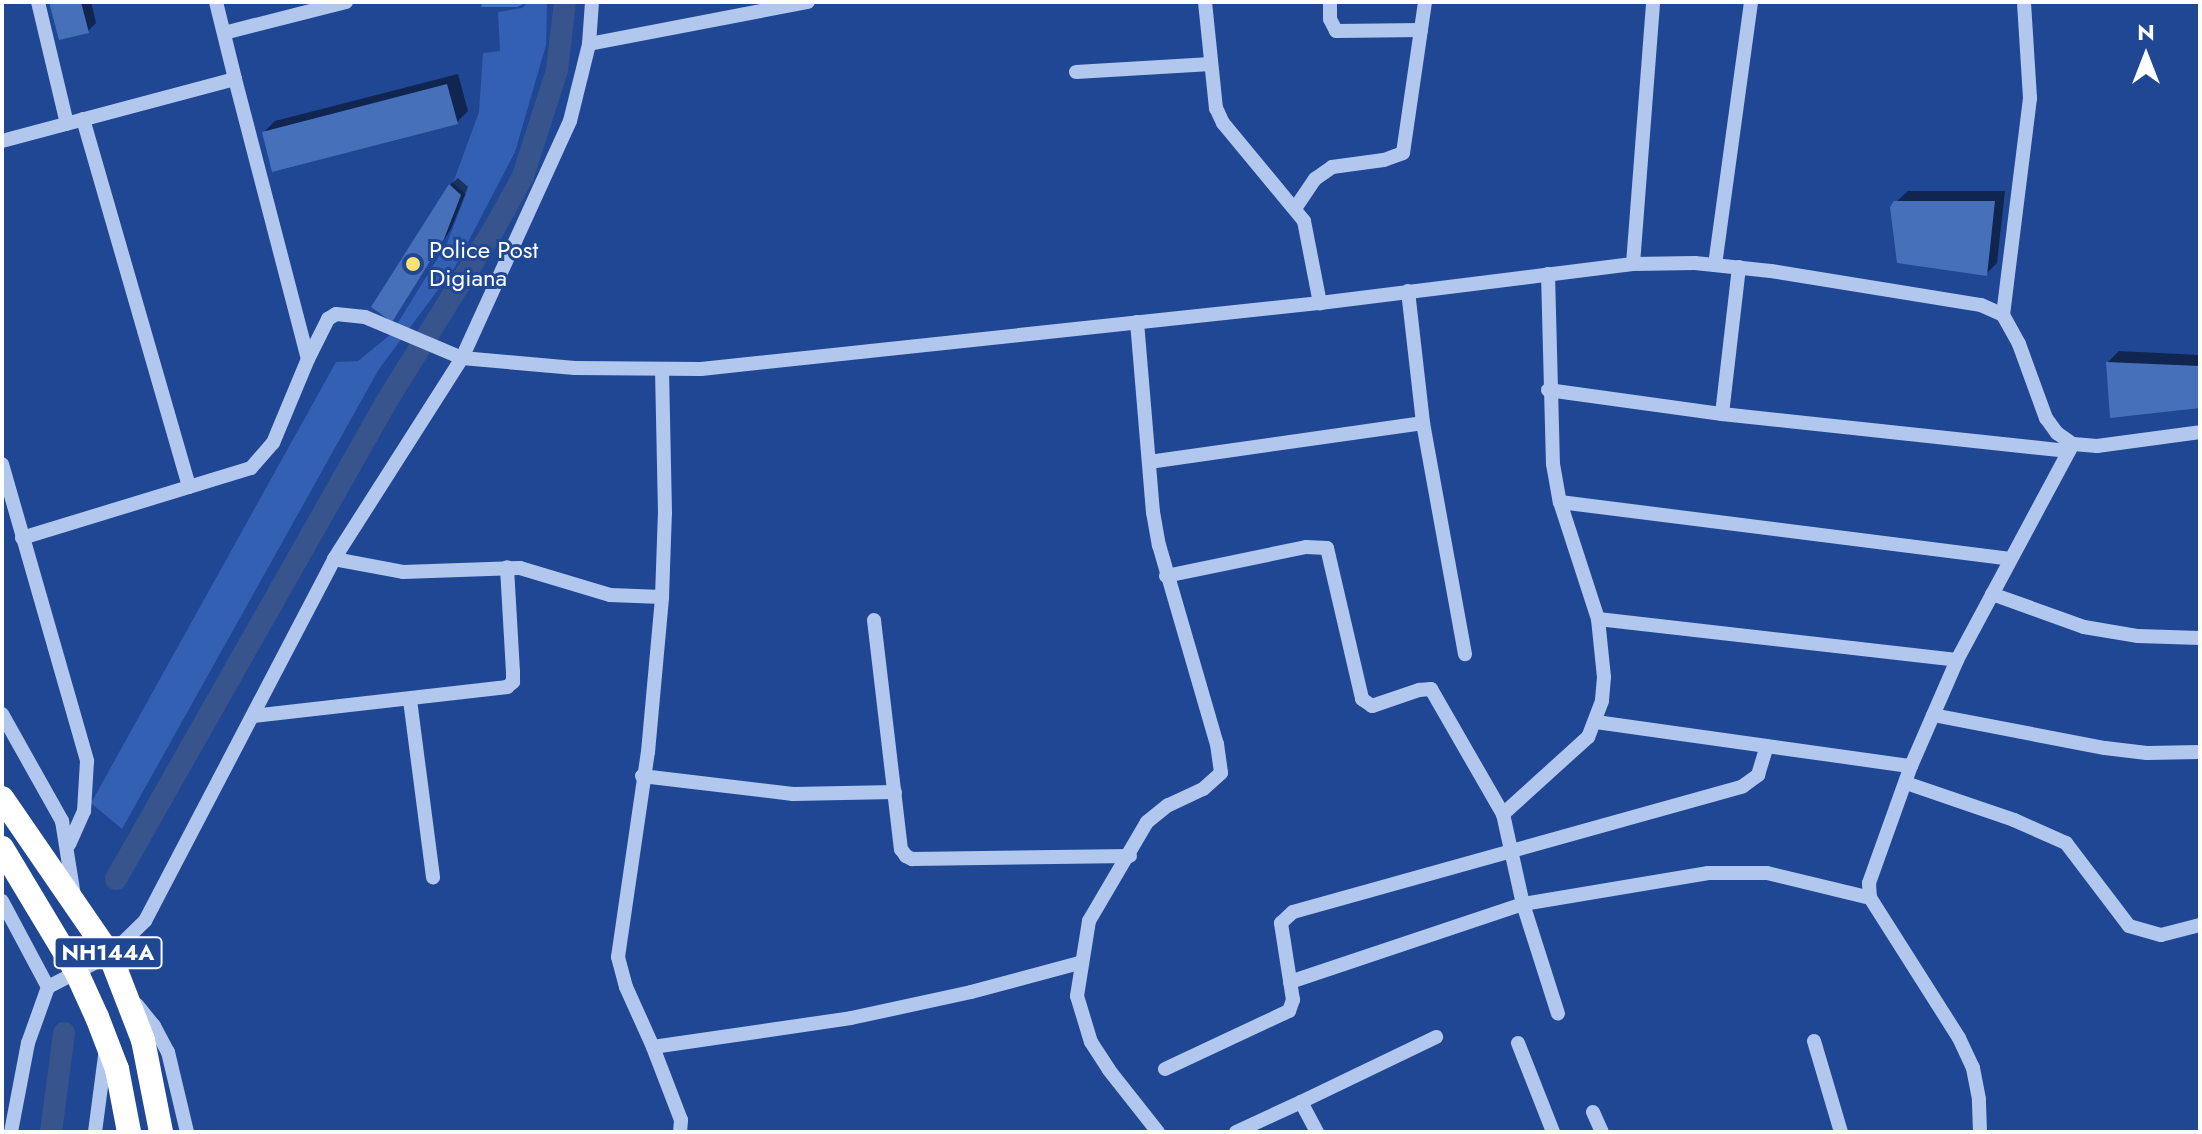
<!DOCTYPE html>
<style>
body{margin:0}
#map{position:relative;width:2202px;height:1134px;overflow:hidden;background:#1f4794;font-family:Jost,sans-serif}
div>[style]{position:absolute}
.green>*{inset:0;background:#3360b2}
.shadow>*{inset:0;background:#0007}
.canal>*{height:22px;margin:-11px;padding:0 11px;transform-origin:11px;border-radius:11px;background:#37548d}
.building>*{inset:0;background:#4770bb}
.minor>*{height:14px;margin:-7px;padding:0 7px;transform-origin:7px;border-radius:7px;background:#b2c7ee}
.highway>*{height:24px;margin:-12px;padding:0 12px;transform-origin:12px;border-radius:12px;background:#fff}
.dots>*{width:22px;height:22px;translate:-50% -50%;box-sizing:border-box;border:4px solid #1f4794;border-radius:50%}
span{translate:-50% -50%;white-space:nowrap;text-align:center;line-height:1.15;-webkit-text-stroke:6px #1f4794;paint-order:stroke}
.shield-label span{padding:2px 6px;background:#1f4794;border:2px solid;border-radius:6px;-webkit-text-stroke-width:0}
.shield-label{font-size:22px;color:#fff;font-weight:700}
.poi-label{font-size:24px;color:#fff}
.left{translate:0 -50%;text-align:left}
.frame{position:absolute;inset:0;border:4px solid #fff;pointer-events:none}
.north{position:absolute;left:2106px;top:16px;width:80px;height:80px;-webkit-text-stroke:6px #1f4794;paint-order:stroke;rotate:0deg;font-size:22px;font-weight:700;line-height:32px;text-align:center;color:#fff}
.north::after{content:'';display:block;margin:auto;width:28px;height:36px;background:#fff;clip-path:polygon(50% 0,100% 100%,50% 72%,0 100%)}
</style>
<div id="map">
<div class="green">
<i style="clip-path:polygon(528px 2px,547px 2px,546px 45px,515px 152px,455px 267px,379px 369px,122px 829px,91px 803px,336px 362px,358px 361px,391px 334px,447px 243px,466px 194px,453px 183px,479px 112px,483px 53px,500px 51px,498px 12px,522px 8px)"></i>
</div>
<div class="shadow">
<i style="clip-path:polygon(51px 2px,91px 2px,96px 23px,88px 31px)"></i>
<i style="clip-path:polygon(458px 74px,468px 111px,457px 122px,264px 132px,275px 121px)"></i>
<i style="clip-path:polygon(458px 178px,468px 187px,451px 229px,392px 319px,450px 185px)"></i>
<i style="clip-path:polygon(1908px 191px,2005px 191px,1997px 263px,1986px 274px,1896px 202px)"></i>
<i style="clip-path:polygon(2199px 317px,2200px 406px,2108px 362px,2119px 351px,2199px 355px)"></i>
</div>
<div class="canal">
<i style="left:116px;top:879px;width:552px;rotate:-60.46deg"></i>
<i style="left:388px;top:399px;width:203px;rotate:-58.1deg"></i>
<i style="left:495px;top:227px;width:58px;rotate:-61.2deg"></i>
<i style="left:523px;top:176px;width:111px;rotate:-72.2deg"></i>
<i style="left:557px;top:70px;width:68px;rotate:-83.3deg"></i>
<i style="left:51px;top:1132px;width:100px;rotate:-82.5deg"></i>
</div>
<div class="building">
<i style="clip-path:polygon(49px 2px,81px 2px,89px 33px,59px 40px)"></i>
<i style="clip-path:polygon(482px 2px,528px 2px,517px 7px,481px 7px)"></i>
<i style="clip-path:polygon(447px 84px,458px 124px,272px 172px,262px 132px)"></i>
<i style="clip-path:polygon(449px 184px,461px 195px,444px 239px,392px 322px,371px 307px)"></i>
<i style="clip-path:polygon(1894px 201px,1995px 201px,1987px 276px,1897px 263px,1890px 207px)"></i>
<i style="clip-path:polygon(2106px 362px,2200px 366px,2200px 408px,2110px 418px)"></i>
</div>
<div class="minor">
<i style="left:38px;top:2px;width:125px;rotate:76.6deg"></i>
<i style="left:216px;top:2px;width:79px;rotate:76.1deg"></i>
<i style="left:1205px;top:2px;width:107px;rotate:84.1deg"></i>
<i style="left:1216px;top:108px;width:17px;rotate:65deg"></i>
<i style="left:1223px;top:123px;width:127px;rotate:50.4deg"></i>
<i style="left:1304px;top:221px;width:84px;rotate:79deg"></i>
<i style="left:1330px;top:2px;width:17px;rotate:90deg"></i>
<i style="left:1330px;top:19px;width:13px;rotate:63deg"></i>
<i style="left:1336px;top:31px;width:85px;rotate:-0.7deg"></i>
<i style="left:224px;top:33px;width:126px;rotate:-14.3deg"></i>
<i style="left:589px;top:44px;width:223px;rotate:-10.9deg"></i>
<i style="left:1076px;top:72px;width:135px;rotate:-3.4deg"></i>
<i style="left:83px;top:119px;width:383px;rotate:73.9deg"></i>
<i style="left:2px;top:141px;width:241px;rotate:-14.9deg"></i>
<i style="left:235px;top:79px;width:289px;rotate:75.4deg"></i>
<i style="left:1296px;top:207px;width:34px;rotate:-56deg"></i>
<i style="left:1315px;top:179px;width:21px;rotate:-35deg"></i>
<i style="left:1332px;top:167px;width:52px;rotate:-7.7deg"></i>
<i style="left:1384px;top:160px;width:20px;rotate:-20deg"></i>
<i style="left:1403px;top:153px;width:153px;rotate:-81.7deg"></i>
<i style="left:1633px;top:264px;width:263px;rotate:-85.6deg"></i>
<i style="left:1715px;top:265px;width:265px;rotate:-82.2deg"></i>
<i style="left:1548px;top:274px;width:190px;rotate:88.5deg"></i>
<i style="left:1553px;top:464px;width:39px;rotate:80deg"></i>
<i style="left:1560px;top:502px;width:123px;rotate:72deg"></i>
<i style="left:1598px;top:619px;width:58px;rotate:84.1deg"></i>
<i style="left:1604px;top:677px;width:24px;rotate:95deg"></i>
<i style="left:1602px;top:701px;width:39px;rotate:111deg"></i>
<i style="left:1588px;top:737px;width:115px;rotate:137.8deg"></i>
<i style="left:1503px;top:814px;width:92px;rotate:77.5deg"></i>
<i style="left:1523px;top:904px;width:115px;rotate:72.3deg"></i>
<i style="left:1408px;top:291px;width:133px;rotate:83.5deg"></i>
<i style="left:1423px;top:423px;width:235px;rotate:79.7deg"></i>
<i style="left:2003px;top:315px;width:219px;rotate:-82.9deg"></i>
<i style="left:2030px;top:98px;width:96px;rotate:-93.6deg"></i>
<i style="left:1137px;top:322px;width:191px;rotate:85.2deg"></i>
<i style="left:1153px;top:512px;width:34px;rotate:80deg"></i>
<i style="left:1159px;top:545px;width:207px;rotate:73.8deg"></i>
<i style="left:1217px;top:744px;width:29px;rotate:82deg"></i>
<i style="left:1221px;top:773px;width:24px;rotate:138deg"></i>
<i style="left:1203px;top:789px;width:38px;rotate:155deg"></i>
<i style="left:1168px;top:805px;width:27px;rotate:141deg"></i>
<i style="left:1147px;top:822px;width:115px;rotate:120.4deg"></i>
<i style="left:1089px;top:921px;width:76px;rotate:99.1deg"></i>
<i style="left:1077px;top:996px;width:48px;rotate:73.1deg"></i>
<i style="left:1091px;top:1042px;width:33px;rotate:57deg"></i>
<i style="left:1109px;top:1070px;width:79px;rotate:51.7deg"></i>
<i style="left:1548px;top:390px;width:176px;rotate:7.9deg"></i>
<i style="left:1722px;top:414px;width:349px;rotate:6.1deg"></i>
<i style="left:1722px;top:414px;width:148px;rotate:-83.4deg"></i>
<i style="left:1149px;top:462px;width:277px;rotate:-8.1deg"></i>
<i style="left:2px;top:464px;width:309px;rotate:74deg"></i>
<i style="left:87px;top:761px;width:50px;rotate:93.4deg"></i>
<i style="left:84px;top:811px;width:36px;rotate:114deg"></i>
<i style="left:1560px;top:502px;width:454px;rotate:7.2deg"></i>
<i style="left:22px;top:538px;width:239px;rotate:-17deg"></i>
<i style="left:251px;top:468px;width:33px;rotate:-49deg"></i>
<i style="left:273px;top:443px;width:91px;rotate:-67.4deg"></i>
<i style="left:308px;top:359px;width:45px;rotate:-63.4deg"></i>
<i style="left:328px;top:319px;width:9px;rotate:-32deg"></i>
<i style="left:336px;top:314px;width:29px;rotate:6deg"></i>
<i style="left:365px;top:317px;width:105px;rotate:22.9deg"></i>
<i style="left:462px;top:358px;width:113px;rotate:5.1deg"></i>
<i style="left:575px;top:368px;width:126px;rotate:0.5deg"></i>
<i style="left:701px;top:369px;width:623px;rotate:-6.09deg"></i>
<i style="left:1320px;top:303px;width:315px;rotate:-7.1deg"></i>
<i style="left:1633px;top:264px;width:62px;rotate:-0.9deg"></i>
<i style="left:1695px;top:263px;width:76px;rotate:6deg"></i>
<i style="left:1771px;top:271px;width:213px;rotate:9.2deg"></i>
<i style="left:1981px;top:305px;width:24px;rotate:24deg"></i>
<i style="left:2003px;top:315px;width:33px;rotate:61deg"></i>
<i style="left:2019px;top:344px;width:79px;rotate:70deg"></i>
<i style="left:2046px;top:418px;width:19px;rotate:54deg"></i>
<i style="left:2057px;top:433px;width:19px;rotate:35deg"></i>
<i style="left:2073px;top:444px;width:24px;rotate:5deg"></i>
<i style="left:2097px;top:446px;width:104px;rotate:-7.7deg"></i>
<i style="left:334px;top:559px;width:70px;rotate:10.7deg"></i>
<i style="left:403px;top:572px;width:117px;rotate:-2deg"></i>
<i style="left:520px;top:568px;width:94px;rotate:16.7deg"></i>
<i style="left:610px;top:595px;width:52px;rotate:2.2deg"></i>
<i style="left:1166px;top:576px;width:143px;rotate:-11.7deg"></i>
<i style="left:1306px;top:547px;width:21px;rotate:3deg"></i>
<i style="left:1327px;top:548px;width:155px;rotate:76.9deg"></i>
<i style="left:1362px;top:699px;width:12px;rotate:35deg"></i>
<i style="left:1372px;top:706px;width:50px;rotate:-18.8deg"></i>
<i style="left:1419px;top:690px;width:12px;rotate:-5deg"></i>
<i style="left:1431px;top:689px;width:144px;rotate:60.1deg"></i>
<i style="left:1992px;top:594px;width:98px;rotate:19.7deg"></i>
<i style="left:2084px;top:627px;width:55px;rotate:9.5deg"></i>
<i style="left:2138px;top:636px;width:62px;rotate:1.8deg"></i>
<i style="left:1598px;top:619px;width:361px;rotate:6.5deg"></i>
<i style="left:874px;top:620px;width:231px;rotate:83.3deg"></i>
<i style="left:901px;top:849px;width:9px;rotate:54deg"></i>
<i style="left:906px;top:856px;width:7px;rotate:27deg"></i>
<i style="left:912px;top:859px;width:218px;rotate:-0.8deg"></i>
<i style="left:410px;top:700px;width:179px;rotate:82.6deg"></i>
<i style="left:2px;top:714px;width:123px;rotate:60.7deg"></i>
<i style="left:62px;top:821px;width:76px;rotate:80.9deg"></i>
<i style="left:1933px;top:715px;width:175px;rotate:10.9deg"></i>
<i style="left:2105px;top:748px;width:42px;rotate:6.8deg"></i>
<i style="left:2147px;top:753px;width:53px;rotate:-1.1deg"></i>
<i style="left:253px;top:716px;width:256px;rotate:-6.5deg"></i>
<i style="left:507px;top:687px;width:8px;rotate:-40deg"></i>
<i style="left:513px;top:682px;width:10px;rotate:-90deg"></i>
<i style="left:513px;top:672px;width:105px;rotate:-93.3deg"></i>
<i style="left:1596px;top:722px;width:318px;rotate:8deg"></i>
<i style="left:642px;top:776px;width:152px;rotate:6.8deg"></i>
<i style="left:793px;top:794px;width:102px;rotate:-1.1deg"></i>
<i style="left:1906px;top:783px;width:114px;rotate:18.9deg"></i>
<i style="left:2014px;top:820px;width:57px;rotate:23.9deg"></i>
<i style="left:2066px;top:843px;width:104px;rotate:52.8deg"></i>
<i style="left:2129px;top:926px;width:33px;rotate:16deg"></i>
<i style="left:2161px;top:935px;width:40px;rotate:-14.4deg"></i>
<i style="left:2px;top:901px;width:98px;rotate:61.9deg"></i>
<i style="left:1290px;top:982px;width:246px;rotate:-18.5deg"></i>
<i style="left:1523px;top:904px;width:188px;rotate:-9.5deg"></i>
<i style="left:1708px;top:873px;width:59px"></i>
<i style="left:1767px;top:873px;width:106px;rotate:13.6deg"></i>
<i style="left:137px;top:1005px;width:27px;rotate:51deg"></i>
<i style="left:154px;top:1026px;width:30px;rotate:62deg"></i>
<i style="left:168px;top:1052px;width:82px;rotate:76.6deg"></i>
<i style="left:1814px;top:1041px;width:95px;rotate:73.5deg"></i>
<i style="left:1518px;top:1043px;width:96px;rotate:68.5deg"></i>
<i style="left:653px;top:1047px;width:66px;rotate:-114.2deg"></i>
<i style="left:626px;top:987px;width:31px;rotate:-105deg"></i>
<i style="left:618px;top:957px;width:207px;rotate:-81.7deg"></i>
<i style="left:648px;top:752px;width:156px;rotate:-84.8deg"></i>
<i style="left:662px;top:597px;width:84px;rotate:-88deg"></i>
<i style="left:665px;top:513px;width:143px;rotate:-91.2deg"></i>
<i style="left:1165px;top:1069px;width:137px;rotate:-25.1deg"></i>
<i style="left:1289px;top:1011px;width:12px;rotate:-70deg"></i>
<i style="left:1293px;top:1000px;width:78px;rotate:-98.9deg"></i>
<i style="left:1281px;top:923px;width:16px;rotate:-43deg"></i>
<i style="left:1293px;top:912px;width:467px;rotate:-15.6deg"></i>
<i style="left:1743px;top:786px;width:19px;rotate:-36deg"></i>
<i style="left:1758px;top:775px;width:30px;rotate:-73deg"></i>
<i style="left:1301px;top:1102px;width:150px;rotate:-25.7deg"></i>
<i style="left:1593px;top:1112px;width:22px;rotate:66deg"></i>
<i style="left:11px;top:1132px;width:91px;rotate:-79.2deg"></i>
<i style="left:28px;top:1043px;width:59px;rotate:-70.3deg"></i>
<i style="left:48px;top:987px;width:70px;rotate:-27.3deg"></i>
<i style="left:110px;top:955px;width:49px;rotate:-44.2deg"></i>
<i style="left:145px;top:921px;width:408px;rotate:-62.4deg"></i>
<i style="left:334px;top:559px;width:238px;rotate:-57.5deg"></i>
<i style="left:462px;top:358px;width:260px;rotate:-65.5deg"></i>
<i style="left:570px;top:121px;width:79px;rotate:-76.1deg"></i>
<i style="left:589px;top:44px;width:42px;rotate:-85.9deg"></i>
<i style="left:95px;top:1132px;width:84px;rotate:-82.5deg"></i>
<i style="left:680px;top:1132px;width:12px;rotate:-85deg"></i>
<i style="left:681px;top:1120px;width:78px;rotate:-111deg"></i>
<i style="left:653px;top:1047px;width:200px;rotate:-8.3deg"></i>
<i style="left:851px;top:1018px;width:123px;rotate:-12.2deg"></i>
<i style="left:971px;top:992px;width:112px;rotate:-15deg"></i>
<i style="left:1236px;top:1132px;width:72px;rotate:-24.8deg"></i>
<i style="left:1301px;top:1102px;width:34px;rotate:62deg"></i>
<i style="left:1980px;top:1132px;width:33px;rotate:-92deg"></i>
<i style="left:1979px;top:1099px;width:32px;rotate:-101deg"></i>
<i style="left:1973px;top:1068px;width:33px;rotate:-115deg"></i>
<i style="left:1959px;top:1038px;width:166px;rotate:-122.4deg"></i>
<i style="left:1870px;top:898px;width:15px;rotate:-94deg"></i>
<i style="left:1869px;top:883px;width:124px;rotate:-70.3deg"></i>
<i style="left:1911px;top:766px;width:116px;rotate:-66.5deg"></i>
<i style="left:1957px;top:660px;width:245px;rotate:-61.8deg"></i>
</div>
<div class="highway">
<i style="left:2px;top:798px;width:191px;rotate:55.5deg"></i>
<i style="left:110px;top:955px;width:91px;rotate:68.8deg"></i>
<i style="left:143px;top:1040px;width:94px;rotate:78.9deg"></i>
<i style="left:2px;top:848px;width:144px;rotate:59deg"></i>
<i style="left:76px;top:971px;width:51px;rotate:65.5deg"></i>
<i style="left:97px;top:1017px;width:56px;rotate:69deg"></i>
<i style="left:117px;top:1069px;width:64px;rotate:79.2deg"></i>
</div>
<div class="dots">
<i style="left:413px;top:264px;background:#fce172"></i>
</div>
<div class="shield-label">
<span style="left:108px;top:953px">NH144A</span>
</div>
<div class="poi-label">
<span class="left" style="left:429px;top:264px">Police Post<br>Digiana</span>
</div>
<div class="frame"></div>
<div class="north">N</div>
</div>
